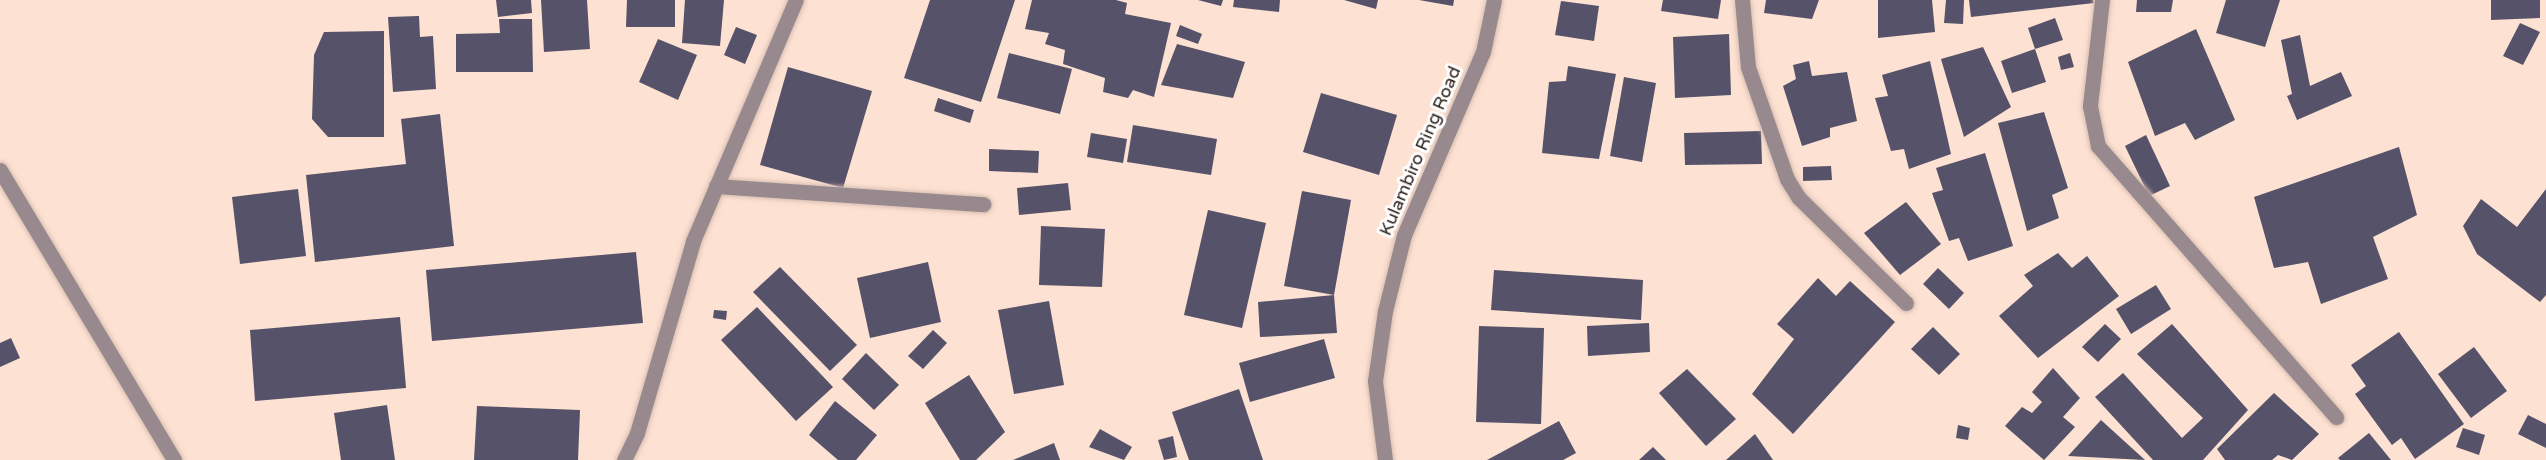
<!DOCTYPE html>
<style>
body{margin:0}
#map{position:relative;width:2546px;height:460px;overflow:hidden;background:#fde1d2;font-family:"Varela Round",sans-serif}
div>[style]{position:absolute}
.building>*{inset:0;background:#555269}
.roads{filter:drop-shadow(0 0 2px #d7beb1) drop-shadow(0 0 2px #d7beb1)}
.minor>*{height:15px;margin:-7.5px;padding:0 7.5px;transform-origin:7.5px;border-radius:7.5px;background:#97898d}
.tertiary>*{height:15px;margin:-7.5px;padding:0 7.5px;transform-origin:7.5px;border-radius:7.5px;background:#97898d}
span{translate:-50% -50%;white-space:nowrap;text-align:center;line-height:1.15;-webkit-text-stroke:6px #fff;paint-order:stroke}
.street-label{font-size:18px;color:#291f1a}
</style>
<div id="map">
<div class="building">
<i style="clip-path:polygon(496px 0,531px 0,532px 13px,498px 17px)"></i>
<i style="clip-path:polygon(541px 0,587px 0,590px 49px,544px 52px)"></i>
<i style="clip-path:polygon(627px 0,675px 0,675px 27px,626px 27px)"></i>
<i style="clip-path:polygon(685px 0,724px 0,720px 46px,682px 43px)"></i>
<i style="clip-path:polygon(930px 0,1015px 0,981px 102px,904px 78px)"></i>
<i style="clip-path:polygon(1032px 0,1116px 0,1127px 3px,1125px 14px,1171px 23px,1154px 97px,1133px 90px,1128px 98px,1103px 92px,1105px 78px,1063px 64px,1065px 50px,1045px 44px,1049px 33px,1025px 29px)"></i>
<i style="clip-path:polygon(1198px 0,1223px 0,1221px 6px)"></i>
<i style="clip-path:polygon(1234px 0,1280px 0,1279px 12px,1233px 7px)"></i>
<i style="clip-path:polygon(1344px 0,1378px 0,1376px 9px)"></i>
<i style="clip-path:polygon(1419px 0,1454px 0,1453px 6px)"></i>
<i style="clip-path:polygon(1663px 0,1721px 0,1718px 19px,1661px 11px)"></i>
<i style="clip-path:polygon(1766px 0,1819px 0,1812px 19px,1764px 13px)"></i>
<i style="clip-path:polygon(1878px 0,1932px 0,1935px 32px,1878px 38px)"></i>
<i style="clip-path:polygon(1946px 0,1964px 0,1963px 24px,1944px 23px)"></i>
<i style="clip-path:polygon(1969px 0,2093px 0,2094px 3px,1971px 17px)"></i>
<i style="clip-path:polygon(2137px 0,2173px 0,2171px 12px,2136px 12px)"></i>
<i style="clip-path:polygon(2226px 0,2280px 0,2265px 47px,2216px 33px)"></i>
<i style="clip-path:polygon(2491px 0,2540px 0,2540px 18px,2491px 20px)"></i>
<i style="clip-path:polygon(1561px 1px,1599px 6px,1594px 41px,1555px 35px)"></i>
<i style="clip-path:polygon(419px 16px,420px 37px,433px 36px,436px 89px,393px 92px,388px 17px)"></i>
<i style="clip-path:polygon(2055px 18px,2063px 40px,2035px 49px,2028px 28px)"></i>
<i style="clip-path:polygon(499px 19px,532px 19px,533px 72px,456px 72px,456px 34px,500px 33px)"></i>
<i style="clip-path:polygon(2520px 23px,2540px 32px,2523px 65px,2503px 56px)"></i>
<i style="clip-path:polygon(1180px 25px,1202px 34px,1198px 44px,1176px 36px)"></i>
<i style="clip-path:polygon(736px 27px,757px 35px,745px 64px,724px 55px)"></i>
<i style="clip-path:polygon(2196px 29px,2235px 120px,2195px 140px,2185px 123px,2155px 136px,2128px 62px)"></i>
<i style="clip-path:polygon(384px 31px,384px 137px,328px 137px,312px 119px,314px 55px,324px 32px)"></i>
<i style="clip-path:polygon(1729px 34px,1731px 95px,1675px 98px,1673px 37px)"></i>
<i style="clip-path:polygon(2300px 35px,2310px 86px,2341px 72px,2352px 96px,2297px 120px,2287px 96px,2292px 94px,2281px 40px)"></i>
<i style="clip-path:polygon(658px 39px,697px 55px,678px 100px,639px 82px)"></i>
<i style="clip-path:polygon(1177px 44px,1245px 62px,1233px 98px,1161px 85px)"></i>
<i style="clip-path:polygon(1983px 47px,2011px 107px,1964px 137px,1941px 59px)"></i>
<i style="clip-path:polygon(2035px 49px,2046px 82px,2012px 93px,2001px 61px)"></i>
<i style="clip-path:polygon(1009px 53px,1072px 69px,1060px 114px,997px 98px)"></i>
<i style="clip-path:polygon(2070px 53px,2074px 67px,2061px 70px,2058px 57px)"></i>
<i style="clip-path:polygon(1809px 61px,1812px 76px,1847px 72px,1857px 121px,1830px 128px,1830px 137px,1802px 146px,1783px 86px,1796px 79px,1793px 65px)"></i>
<i style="clip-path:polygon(1930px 61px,1951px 154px,1909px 169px,1904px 149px,1891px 151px,1875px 98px,1888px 96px,1882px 75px)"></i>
<i style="clip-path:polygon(1568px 66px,1616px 74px,1599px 159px,1542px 153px,1549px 82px,1566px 81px)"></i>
<i style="clip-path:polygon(788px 67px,872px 91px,843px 188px,760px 165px)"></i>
<i style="clip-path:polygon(1624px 77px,1656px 83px,1642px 162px,1610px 156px)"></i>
<i style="clip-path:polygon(1321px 93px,1397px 115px,1379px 175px,1303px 152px)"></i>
<i style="clip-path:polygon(938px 98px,974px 110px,970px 123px,934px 111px)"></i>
<i style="clip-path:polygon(2044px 112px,2068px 188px,2052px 195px,2059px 218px,2027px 231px,1998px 123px)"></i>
<i style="clip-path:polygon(440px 114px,454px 246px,315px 262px,306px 175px,406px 164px,401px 119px)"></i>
<i style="clip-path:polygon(1133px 125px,1217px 139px,1211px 175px,1127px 162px)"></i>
<i style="clip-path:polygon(1761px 131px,1762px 164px,1685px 165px,1684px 133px)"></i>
<i style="clip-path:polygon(1091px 133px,1127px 139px,1123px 163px,1087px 157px)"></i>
<i style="clip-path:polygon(2146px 135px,2170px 186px,2149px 196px,2125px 146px)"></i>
<i style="clip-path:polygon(2399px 147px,2417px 215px,2373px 237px,2388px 279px,2321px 304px,2308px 262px,2274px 268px,2254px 197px)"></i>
<i style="clip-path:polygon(989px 149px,1039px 151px,1038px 173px,989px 171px)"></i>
<i style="clip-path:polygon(1985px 153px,2013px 246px,1968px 261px,1959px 238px,1949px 241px,1932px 193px,1943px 190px,1936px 168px)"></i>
<i style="clip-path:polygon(1831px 166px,1832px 180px,1803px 181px,1803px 167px)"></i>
<i style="clip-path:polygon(1068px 183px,1071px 210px,1019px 215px,1017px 188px)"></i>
<i style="clip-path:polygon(298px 189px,306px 256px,240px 264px,232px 197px)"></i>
<i style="clip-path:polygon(2546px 189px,2546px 295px,2540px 302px,2477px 254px,2463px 226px,2481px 199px,2517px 227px)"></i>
<i style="clip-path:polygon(1302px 191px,1351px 200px,1334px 295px,1284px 286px)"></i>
<i style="clip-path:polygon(1906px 202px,1941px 244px,1900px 275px,1864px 233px)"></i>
<i style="clip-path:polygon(1208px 210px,1266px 223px,1242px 328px,1184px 315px)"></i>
<i style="clip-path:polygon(1041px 226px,1105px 229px,1102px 287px,1039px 285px)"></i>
<i style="clip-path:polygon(636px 252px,643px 323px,432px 341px,426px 270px)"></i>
<i style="clip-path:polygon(2058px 253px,2072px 268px,2087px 256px,2119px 296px,2038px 358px,1999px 316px,2033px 286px,2024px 275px)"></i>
<i style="clip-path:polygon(928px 262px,941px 322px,870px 338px,857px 278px)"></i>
<i style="clip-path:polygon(780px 267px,857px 345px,830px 371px,753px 292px)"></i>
<i style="clip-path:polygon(1938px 268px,1964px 293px,1949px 309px,1923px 284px)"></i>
<i style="clip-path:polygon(1494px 270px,1643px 280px,1641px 320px,1491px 310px)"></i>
<i style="clip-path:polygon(1818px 278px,1836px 296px,1850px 281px,1895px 322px,1793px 434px,1752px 394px,1794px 339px,1777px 324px)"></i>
<i style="clip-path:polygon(2156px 285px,2171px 309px,2131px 334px,2116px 309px)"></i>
<i style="clip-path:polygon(1334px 295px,1337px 333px,1260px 337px,1258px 302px)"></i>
<i style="clip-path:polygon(1049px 301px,1064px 385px,1014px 394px,998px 310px)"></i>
<i style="clip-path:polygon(757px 307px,833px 387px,796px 421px,721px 340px)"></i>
<i style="clip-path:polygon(714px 310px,727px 311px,726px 320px,713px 318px)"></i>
<i style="clip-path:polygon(400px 317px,406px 388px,255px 401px,250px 330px)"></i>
<i style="clip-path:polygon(1649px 323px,1650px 352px,1588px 356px,1587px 326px)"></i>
<i style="clip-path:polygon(2105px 324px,2121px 339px,2098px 362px,2082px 347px)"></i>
<i style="clip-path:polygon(2172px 324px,2248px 410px,2203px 460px,2153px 460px,2095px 397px,2123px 373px,2182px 438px,2203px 418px,2137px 354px)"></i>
<i style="clip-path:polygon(1479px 326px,1544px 328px,1541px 424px,1476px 422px)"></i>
<i style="clip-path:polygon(1933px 327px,1960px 354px,1939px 375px,1911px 349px)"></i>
<i style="clip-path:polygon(933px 330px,947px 343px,923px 369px,908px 356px)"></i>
<i style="clip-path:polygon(2399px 332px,2464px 424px,2415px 459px,2401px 438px,2392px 445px,2355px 394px,2366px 386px,2351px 365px)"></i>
<i style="clip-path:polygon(11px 338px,20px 358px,0 367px,0 343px)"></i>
<i style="clip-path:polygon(1324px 339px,1335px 378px,1250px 402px,1239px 363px)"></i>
<i style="clip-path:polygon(2474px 347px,2507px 391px,2471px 418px,2438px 374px)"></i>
<i style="clip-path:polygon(866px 353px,899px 385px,874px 410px,842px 379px)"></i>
<i style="clip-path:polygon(2053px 368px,2080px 398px,2063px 417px,2075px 427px,2044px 460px,2005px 426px,2022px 407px,2032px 413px,2042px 402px,2032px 392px)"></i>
<i style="clip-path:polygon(1687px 369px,1736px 419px,1706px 446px,1659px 393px)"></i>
<i style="clip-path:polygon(969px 375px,1005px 432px,976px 460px,960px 460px,925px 403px)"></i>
<i style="clip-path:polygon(1239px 389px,1263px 460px,1189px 460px,1172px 412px)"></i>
<i style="clip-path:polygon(2274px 393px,2319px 434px,2292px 460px,2278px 455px,2272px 460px,2225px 460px,2217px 449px)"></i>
<i style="clip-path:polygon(835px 401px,877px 435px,856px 460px,838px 460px,809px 435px)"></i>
<i style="clip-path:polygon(387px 405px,395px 460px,341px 460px,334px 413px)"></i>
<i style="clip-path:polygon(477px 406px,580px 410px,578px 460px,474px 460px)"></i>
<i style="clip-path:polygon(2528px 415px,2546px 424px,2546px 448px,2518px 434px)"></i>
<i style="clip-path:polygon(2101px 420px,2145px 460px,2068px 456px)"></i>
<i style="clip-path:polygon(1559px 421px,1576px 453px,1563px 460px,1487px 460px)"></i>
<i style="clip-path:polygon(1958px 425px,1970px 428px,1968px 440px,1956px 438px)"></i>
<i style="clip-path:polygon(2463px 428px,2485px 435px,2479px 455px,2456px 447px)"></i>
<i style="clip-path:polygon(1100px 429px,1132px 447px,1124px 460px,1089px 447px)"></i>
<i style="clip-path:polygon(2369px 433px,2391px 460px,2340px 460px,2338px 458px)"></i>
<i style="clip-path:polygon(1755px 434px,1773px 460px,1726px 460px)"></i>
<i style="clip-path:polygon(1173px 436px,1177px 457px,1164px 460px,1158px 440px)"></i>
<i style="clip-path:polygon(1054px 443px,1060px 460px,1013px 460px)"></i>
<i style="clip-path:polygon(1653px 447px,1666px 460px,1639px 460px)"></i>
</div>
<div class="roads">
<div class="minor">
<i style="left:1742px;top:0;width:67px;rotate:84.9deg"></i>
<i style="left:1748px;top:67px;width:119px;rotate:70.8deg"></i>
<i style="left:1787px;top:179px;width:22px;rotate:58deg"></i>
<i style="left:1799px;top:198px;width:150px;rotate:44.5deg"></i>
<i style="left:2102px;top:0;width:107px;rotate:96.5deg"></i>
<i style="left:2090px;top:106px;width:41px;rotate:78.7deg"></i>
<i style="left:2098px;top:146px;width:361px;rotate:48.7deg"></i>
<i style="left:0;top:170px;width:338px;rotate:59deg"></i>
<i style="left:716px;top:186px;width:268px;rotate:3.9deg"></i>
<i style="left:624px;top:460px;width:30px;rotate:-64deg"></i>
<i style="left:637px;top:433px;width:200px;rotate:-73.7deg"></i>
<i style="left:693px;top:241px;width:262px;rotate:-66.9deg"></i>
</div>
<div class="tertiary">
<i style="left:1385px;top:460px;width:80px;rotate:-97.2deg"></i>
<i style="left:1375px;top:381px;width:71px;rotate:-81.9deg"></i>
<i style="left:1385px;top:311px;width:78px;rotate:-76deg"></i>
<i style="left:1404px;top:235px;width:199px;rotate:-66.7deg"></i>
<i style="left:1483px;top:52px;width:53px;rotate:-78.1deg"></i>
</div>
</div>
<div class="street-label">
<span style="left:1420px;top:151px;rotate:-67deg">Kulambiro Ring Road</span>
</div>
</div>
